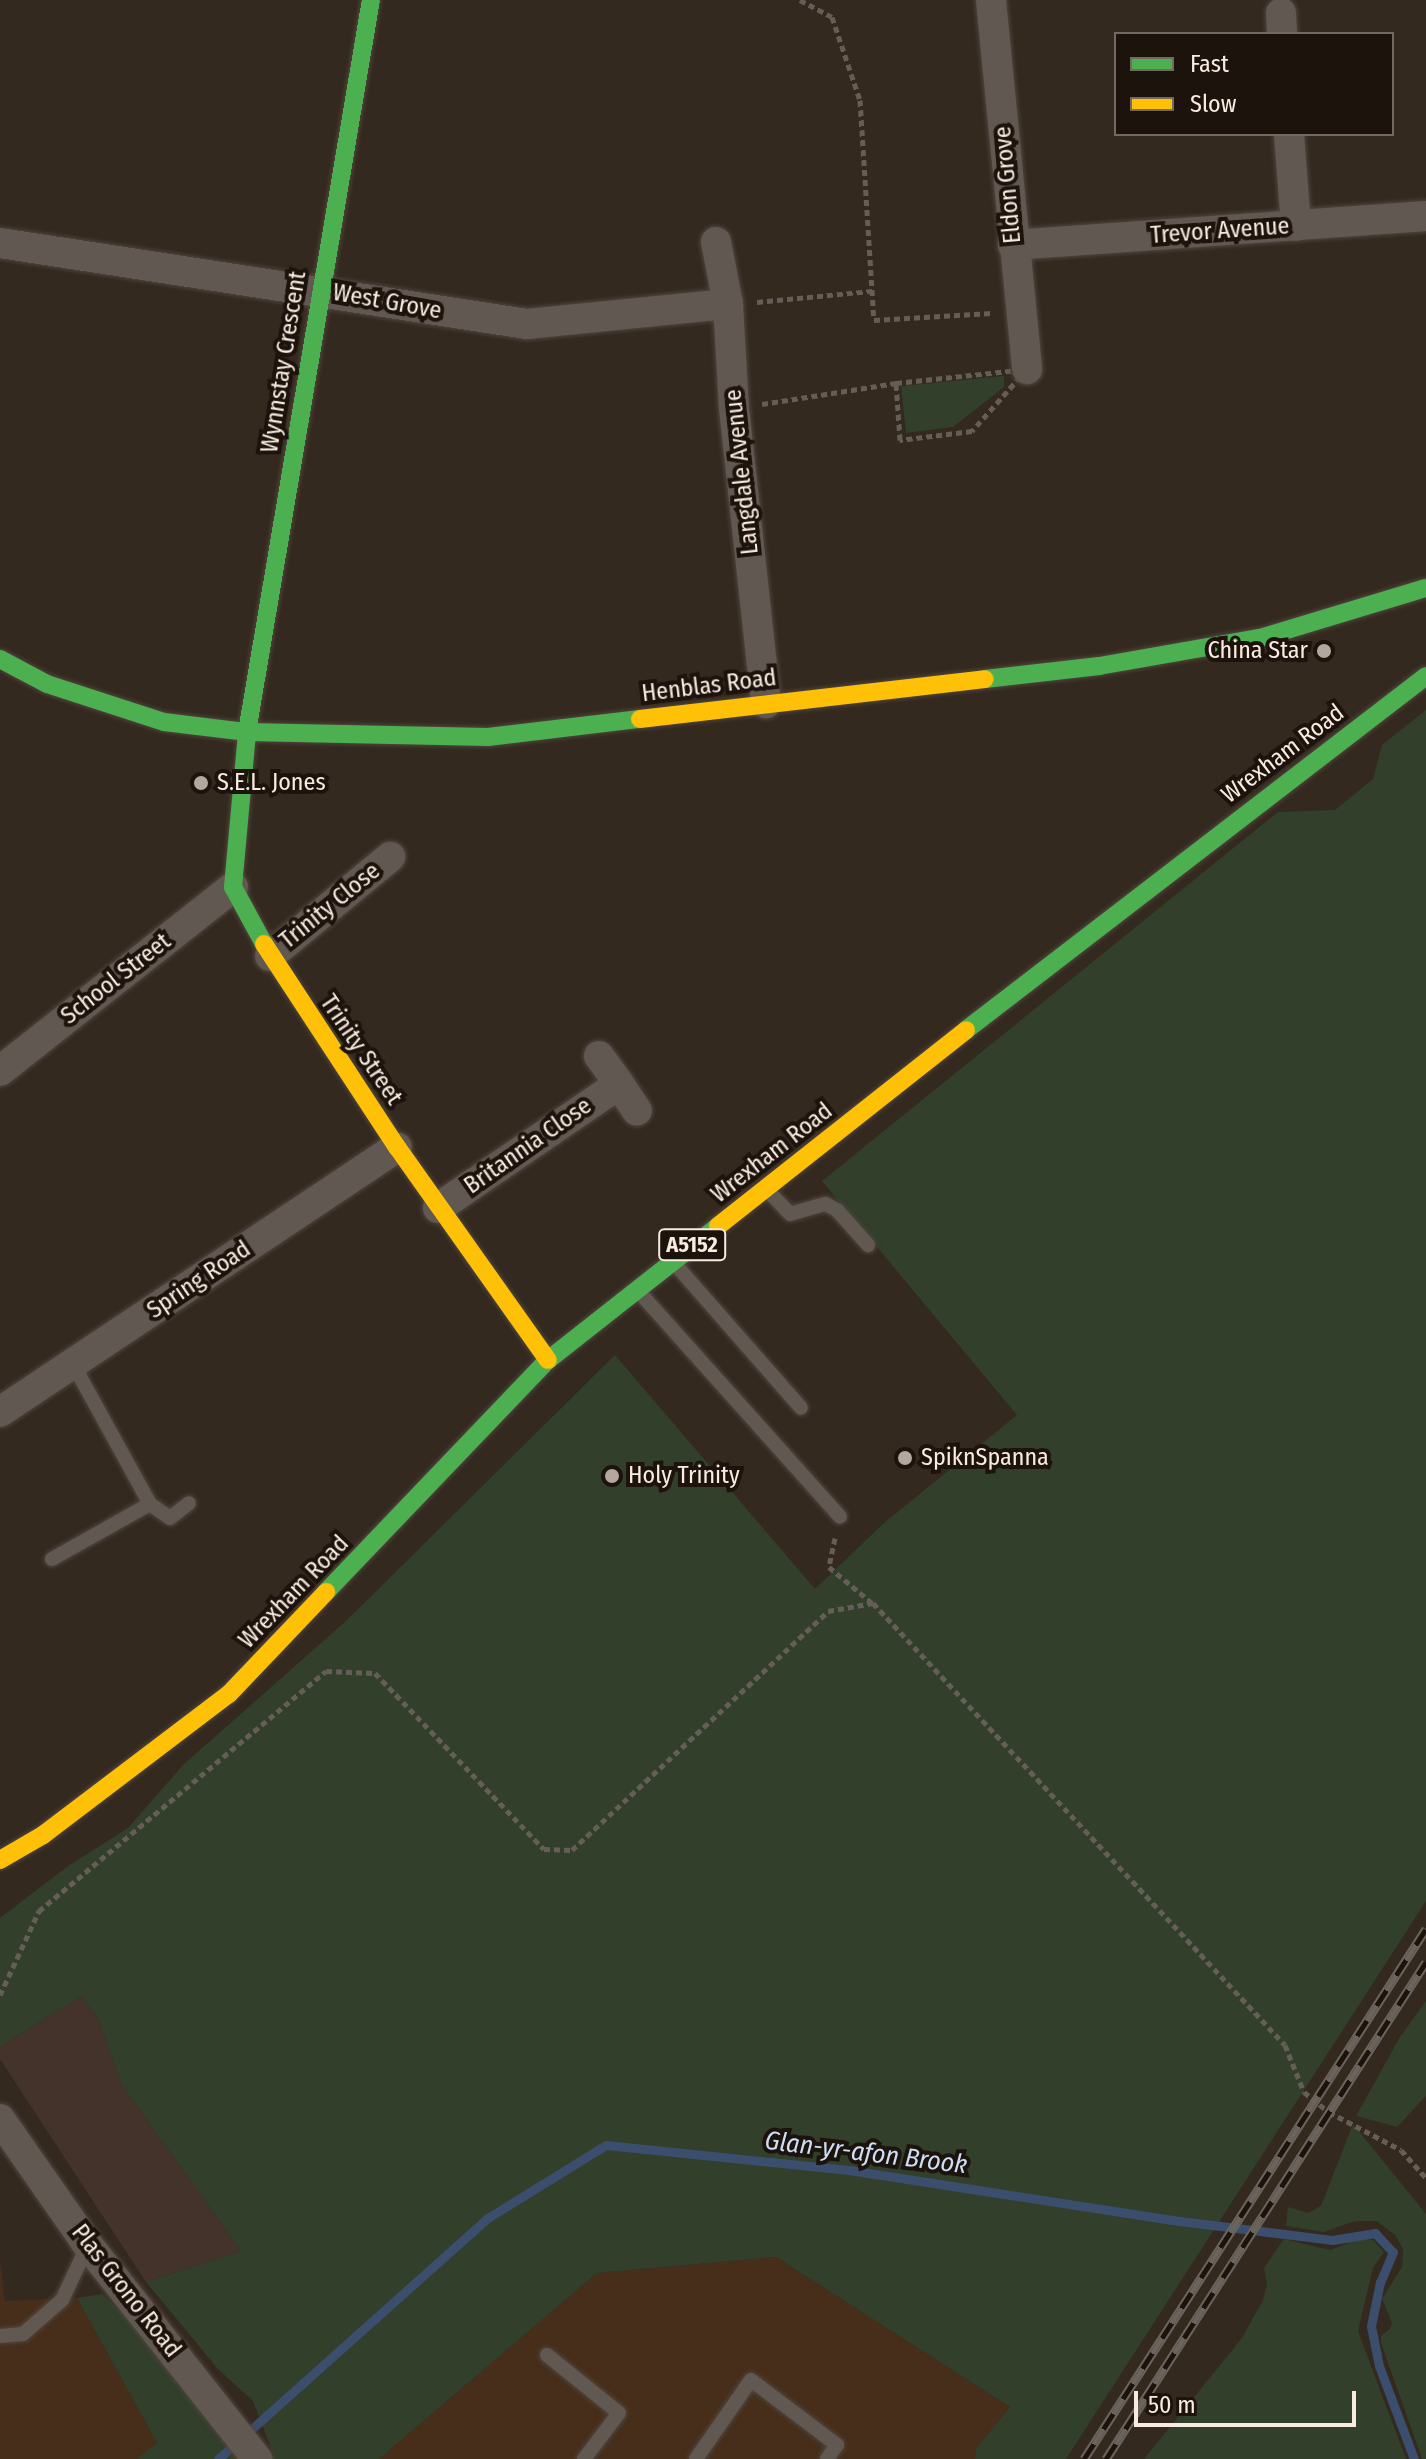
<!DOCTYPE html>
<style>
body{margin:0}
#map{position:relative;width:1426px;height:2459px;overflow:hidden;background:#34291f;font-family:"Fira Sans Condensed",sans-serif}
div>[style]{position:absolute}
.commercial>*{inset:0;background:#44332b}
.built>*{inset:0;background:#462e1a}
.green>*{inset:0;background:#313f2b}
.stream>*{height:9px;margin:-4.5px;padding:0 4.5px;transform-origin:4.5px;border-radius:4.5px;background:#3b4e6d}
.path>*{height:5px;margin-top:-2.5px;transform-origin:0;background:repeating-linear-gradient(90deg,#655e57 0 6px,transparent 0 10px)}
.roads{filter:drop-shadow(0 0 2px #4f453e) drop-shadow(0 0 2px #4f453e)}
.lane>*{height:14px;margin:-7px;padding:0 7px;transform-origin:7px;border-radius:7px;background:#615851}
.street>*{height:30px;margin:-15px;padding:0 15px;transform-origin:15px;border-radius:15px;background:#615851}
.fast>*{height:18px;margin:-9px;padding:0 9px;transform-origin:9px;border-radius:9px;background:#4caf50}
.slow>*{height:18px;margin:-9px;padding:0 9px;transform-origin:9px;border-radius:9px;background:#ffc107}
.rail>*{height:9px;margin-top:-4.5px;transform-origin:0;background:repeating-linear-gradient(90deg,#1c130c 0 18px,#6b645d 0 36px);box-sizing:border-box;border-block:2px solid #6b645d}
.dots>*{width:22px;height:22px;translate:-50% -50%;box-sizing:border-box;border:4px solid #1c130c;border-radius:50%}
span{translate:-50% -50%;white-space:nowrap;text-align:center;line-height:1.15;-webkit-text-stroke:8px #1c130c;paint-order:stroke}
.shield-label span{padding:2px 6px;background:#1c130c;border:2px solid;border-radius:6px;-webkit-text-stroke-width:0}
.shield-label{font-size:22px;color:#f9ebe1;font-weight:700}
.street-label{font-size:24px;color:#f9ebe1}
.poi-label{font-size:24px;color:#f9ebe1}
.right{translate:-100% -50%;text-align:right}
.left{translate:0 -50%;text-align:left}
.water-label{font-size:26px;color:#cedef6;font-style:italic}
.legend{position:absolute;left:1114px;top:32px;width:280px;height:104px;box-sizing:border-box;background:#1c130c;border:2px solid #746961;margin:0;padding:10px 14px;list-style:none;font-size:24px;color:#f9ebe1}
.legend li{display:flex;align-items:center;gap:16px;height:40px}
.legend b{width:40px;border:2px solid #746961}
.scale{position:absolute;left:1134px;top:2391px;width:222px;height:36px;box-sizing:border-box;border:4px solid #f9ebe1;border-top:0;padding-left:10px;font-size:24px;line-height:28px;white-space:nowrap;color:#f9ebe1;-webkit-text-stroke:6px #1c130c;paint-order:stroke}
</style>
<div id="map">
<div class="commercial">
<i style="clip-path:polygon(81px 1996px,99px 2020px,121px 2084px,241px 2251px,146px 2282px,0 2059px,0 2047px)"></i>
</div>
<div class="built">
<i style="clip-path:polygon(776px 2257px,1010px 2407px,976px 2448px,975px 2459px,379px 2459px,597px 2273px)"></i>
<i style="clip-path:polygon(0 2261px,5px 2301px,77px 2298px,157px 2443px,136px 2459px,0 2459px)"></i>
</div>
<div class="green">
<i style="clip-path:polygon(1004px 376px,1004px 387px,953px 427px,906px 433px,901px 386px)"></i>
<i style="clip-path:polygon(1426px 710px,1426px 1901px,1066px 2459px,975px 2459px,976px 2448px,1010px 2407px,776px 2257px,597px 2273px,379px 2459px,264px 2459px,274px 2456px,253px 2401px,218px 2369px,146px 2282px,241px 2251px,121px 2084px,99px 2020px,81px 1996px,0 2047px,0 1918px,68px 1866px,128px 1828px,184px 1764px,347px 1620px,615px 1355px,815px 1589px,884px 1523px,1017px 1415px,822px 1181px,1278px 812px,1335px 810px,1373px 779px,1382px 745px)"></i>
<i style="clip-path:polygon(1426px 2001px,1426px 2096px,1397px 2127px,1356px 2116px,1400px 2037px)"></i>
<i style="clip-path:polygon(1353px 2124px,1426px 2214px,1426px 2459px,1422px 2459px,1381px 2343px,1381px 2336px,1390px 2329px,1392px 2323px,1382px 2299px,1402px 2267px,1403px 2249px,1395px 2235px,1377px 2221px,1355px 2221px,1324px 2232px,1286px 2226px,1288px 2207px,1308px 2213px,1321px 2206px)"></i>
<i style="clip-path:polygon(1362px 2238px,1373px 2240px,1384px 2252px,1373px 2268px,1358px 2331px,1406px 2459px,1144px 2459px,1242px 2338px,1263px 2300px,1267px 2284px,1264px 2268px,1284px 2239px,1330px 2250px)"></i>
<i style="clip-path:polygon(102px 2294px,129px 2319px,239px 2459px,136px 2459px,157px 2443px,77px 2298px)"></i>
</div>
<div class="stream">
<i style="left:218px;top:2459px;width:360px;rotate:-41.8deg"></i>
<i style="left:486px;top:2219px;width:141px;rotate:-31.7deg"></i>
<i style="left:606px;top:2145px;width:244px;rotate:5.9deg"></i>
<i style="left:849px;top:2170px;width:327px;rotate:8.8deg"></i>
<i style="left:1172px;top:2220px;width:161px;rotate:7.1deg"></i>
<i style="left:1332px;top:2240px;width:44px;rotate:-9.2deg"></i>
<i style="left:1375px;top:2233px;width:26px;rotate:47deg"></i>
<i style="left:1393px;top:2252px;width:33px;rotate:113deg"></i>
<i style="left:1380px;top:2282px;width:45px;rotate:101.6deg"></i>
<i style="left:1371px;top:2326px;width:41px;rotate:78.7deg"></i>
<i style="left:1379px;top:2366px;width:99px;rotate:69.4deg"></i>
</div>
<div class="path">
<i style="left:800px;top:0;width:36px;rotate:28deg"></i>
<i style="left:832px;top:17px;width:88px;rotate:71.4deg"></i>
<i style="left:860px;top:100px;width:220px;rotate:86.4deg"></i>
<i style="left:874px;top:320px;width:118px;rotate:-3.4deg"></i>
<i style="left:757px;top:302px;width:116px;rotate:-5.5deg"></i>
<i style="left:1027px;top:369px;width:83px;rotate:131.6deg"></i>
<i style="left:972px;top:431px;width:73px;rotate:172.9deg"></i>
<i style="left:900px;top:440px;width:57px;rotate:-94deg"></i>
<i style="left:896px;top:383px;width:132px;rotate:-6.1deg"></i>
<i style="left:762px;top:404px;width:136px;rotate:-8.9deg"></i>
<i style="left:835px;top:1538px;width:30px;rotate:102deg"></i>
<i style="left:829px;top:1567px;width:56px;rotate:39.9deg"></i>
<i style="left:0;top:1995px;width:93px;rotate:-65.1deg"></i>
<i style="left:39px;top:1911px;width:374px;rotate:-39.9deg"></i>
<i style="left:326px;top:1671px;width:49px;rotate:2.3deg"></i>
<i style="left:375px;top:1673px;width:244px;rotate:46.2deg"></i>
<i style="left:544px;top:1849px;width:28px;rotate:2deg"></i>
<i style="left:572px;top:1850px;width:350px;rotate:-43deg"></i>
<i style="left:828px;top:1611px;width:46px;rotate:-10.1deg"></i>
<i style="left:873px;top:1603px;width:604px;rotate:47.01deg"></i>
<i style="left:1285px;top:2045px;width:51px;rotate:68deg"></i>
<i style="left:1304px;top:2092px;width:32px;rotate:39deg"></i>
<i style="left:1329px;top:2112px;width:81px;rotate:27.8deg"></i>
<i style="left:1401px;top:2150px;width:38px;rotate:48deg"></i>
</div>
<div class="roads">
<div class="lane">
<i style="left:769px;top:1192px;width:30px;rotate:46deg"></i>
<i style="left:790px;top:1214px;width:37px;rotate:-16deg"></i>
<i style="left:826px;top:1204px;width:13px;rotate:29deg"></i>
<i style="left:837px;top:1210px;width:47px;rotate:48.5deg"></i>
<i style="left:675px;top:1264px;width:191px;rotate:48.8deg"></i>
<i style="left:640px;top:1293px;width:300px;rotate:48.2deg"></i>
<i style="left:73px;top:1364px;width:160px;rotate:61.2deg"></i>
<i style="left:150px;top:1504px;width:24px;rotate:35deg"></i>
<i style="left:170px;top:1518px;width:24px;rotate:-38deg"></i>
<i style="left:52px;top:1559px;width:112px;rotate:-29.3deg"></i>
<i style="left:0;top:2336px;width:23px;rotate:-5deg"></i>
<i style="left:23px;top:2334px;width:52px;rotate:-41.1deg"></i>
<i style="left:62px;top:2300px;width:61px;rotate:-64.7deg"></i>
<i style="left:547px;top:2355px;width:92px;rotate:38.9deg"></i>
<i style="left:619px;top:2413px;width:58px;rotate:127.3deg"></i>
<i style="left:696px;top:2459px;width:96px;rotate:-55.2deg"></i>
<i style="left:751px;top:2380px;width:108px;rotate:37.1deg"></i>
<i style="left:837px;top:2445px;width:17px;rotate:126deg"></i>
</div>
<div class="street">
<i style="left:991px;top:0;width:371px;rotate:84.4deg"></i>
<i style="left:1281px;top:13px;width:21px;rotate:87deg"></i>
<i style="left:1289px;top:134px;width:92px;rotate:85.6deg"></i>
<i style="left:716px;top:242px;width:63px;rotate:79deg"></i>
<i style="left:728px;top:304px;width:104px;rotate:86.7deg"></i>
<i style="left:734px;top:408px;width:297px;rotate:83.8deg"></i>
<i style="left:0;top:243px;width:533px;rotate:8.74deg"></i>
<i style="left:527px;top:324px;width:202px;rotate:-5.7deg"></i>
<i style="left:1013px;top:245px;width:414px;rotate:-4deg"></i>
<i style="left:270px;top:956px;width:156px;rotate:-39.5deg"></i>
<i style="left:599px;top:1056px;width:34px;rotate:54deg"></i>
<i style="left:0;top:1071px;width:297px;rotate:-38.3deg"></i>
<i style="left:438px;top:1208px;width:219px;rotate:-34.4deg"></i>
<i style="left:619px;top:1084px;width:32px;rotate:56deg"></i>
<i style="left:0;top:1412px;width:477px;rotate:-33.7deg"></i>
<i style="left:0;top:2119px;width:154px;rotate:55.1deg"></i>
<i style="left:88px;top:2245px;width:273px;rotate:51.7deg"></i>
</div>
<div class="fast">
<i style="left:0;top:659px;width:53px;rotate:28deg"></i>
<i style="left:47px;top:684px;width:123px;rotate:18deg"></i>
<i style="left:164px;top:722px;width:84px;rotate:6.9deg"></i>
<i style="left:247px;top:732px;width:241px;rotate:1.2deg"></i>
<i style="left:488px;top:737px;width:153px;rotate:-6.8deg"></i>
<i style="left:985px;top:679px;width:115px;rotate:-6.5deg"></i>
<i style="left:1099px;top:666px;width:163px;rotate:-9.9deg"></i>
<i style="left:1260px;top:638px;width:173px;rotate:-16.8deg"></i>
<i style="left:264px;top:944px;width:65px;rotate:-118.5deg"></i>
<i style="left:233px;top:887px;width:156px;rotate:-84.8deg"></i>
<i style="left:247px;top:732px;width:742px;rotate:-80.39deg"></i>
<i style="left:966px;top:1030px;width:580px;rotate:-37.58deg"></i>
<i style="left:326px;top:1592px;width:321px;rotate:-46.3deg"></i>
<i style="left:548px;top:1360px;width:216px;rotate:-38.2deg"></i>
</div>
<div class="slow">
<i style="left:640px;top:719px;width:347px;rotate:-6.6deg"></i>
<i style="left:264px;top:944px;width:243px;rotate:56.8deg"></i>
<i style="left:397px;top:1147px;width:261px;rotate:54.7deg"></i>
<i style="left:718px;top:1226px;width:316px;rotate:-38.3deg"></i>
<i style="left:0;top:1860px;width:50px;rotate:-30.2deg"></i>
<i style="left:43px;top:1835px;width:233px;rotate:-37.2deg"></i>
<i style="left:229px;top:1694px;width:141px;rotate:-46.4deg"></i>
</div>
</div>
<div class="rail">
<i style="left:1084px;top:2459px;width:631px;rotate:-57.17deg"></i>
<i style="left:1106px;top:2459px;width:591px;rotate:-57.22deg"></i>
</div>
<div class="dots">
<i style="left:1324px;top:651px;background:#b4a79d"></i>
<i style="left:201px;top:783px;background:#b4a79d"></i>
<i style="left:905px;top:1458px;background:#b4a79d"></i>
<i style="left:612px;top:1476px;background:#b4a79d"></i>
</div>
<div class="shield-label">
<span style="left:692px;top:1245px">A5152</span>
</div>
<div class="street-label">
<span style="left:1008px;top:185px;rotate:-95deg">Eldon Grove</span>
<span style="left:1220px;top:231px;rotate:-4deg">Trevor Avenue</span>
<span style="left:387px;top:302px;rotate:10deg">West Grove</span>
<span style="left:284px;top:362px;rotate:-81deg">Wynnstay Crescent</span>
<span style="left:742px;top:472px;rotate:-96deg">Langdale Avenue</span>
<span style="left:709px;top:686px;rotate:-7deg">Henblas Road</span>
<span style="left:1283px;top:754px;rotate:-37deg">Wrexham Road</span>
<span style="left:330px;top:906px;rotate:-39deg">Trinity Close</span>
<span style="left:116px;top:979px;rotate:-38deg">School Street</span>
<span style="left:361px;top:1050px;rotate:56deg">Trinity Street</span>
<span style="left:528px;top:1146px;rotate:-35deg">Britannia Close</span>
<span style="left:772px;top:1153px;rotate:-38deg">Wrexham Road</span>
<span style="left:199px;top:1280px;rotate:-34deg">Spring Road</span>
<span style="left:294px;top:1592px;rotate:-46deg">Wrexham Road</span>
<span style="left:126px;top:2291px;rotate:52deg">Plas Grono Road</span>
</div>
<div class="poi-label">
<span class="right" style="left:1308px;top:651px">China Star</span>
<span class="left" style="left:217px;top:783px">S.E.L. Jones</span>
<span class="left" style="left:921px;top:1458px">SpiknSpanna</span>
<span class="left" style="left:628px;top:1476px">Holy Trinity</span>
</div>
<div class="water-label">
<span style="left:866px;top:2153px;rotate:7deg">Glan-yr-afon Brook</span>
</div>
<ul class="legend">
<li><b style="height:10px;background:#4caf50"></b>Fast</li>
<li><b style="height:10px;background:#ffc107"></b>Slow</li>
</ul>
<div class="scale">50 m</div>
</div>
